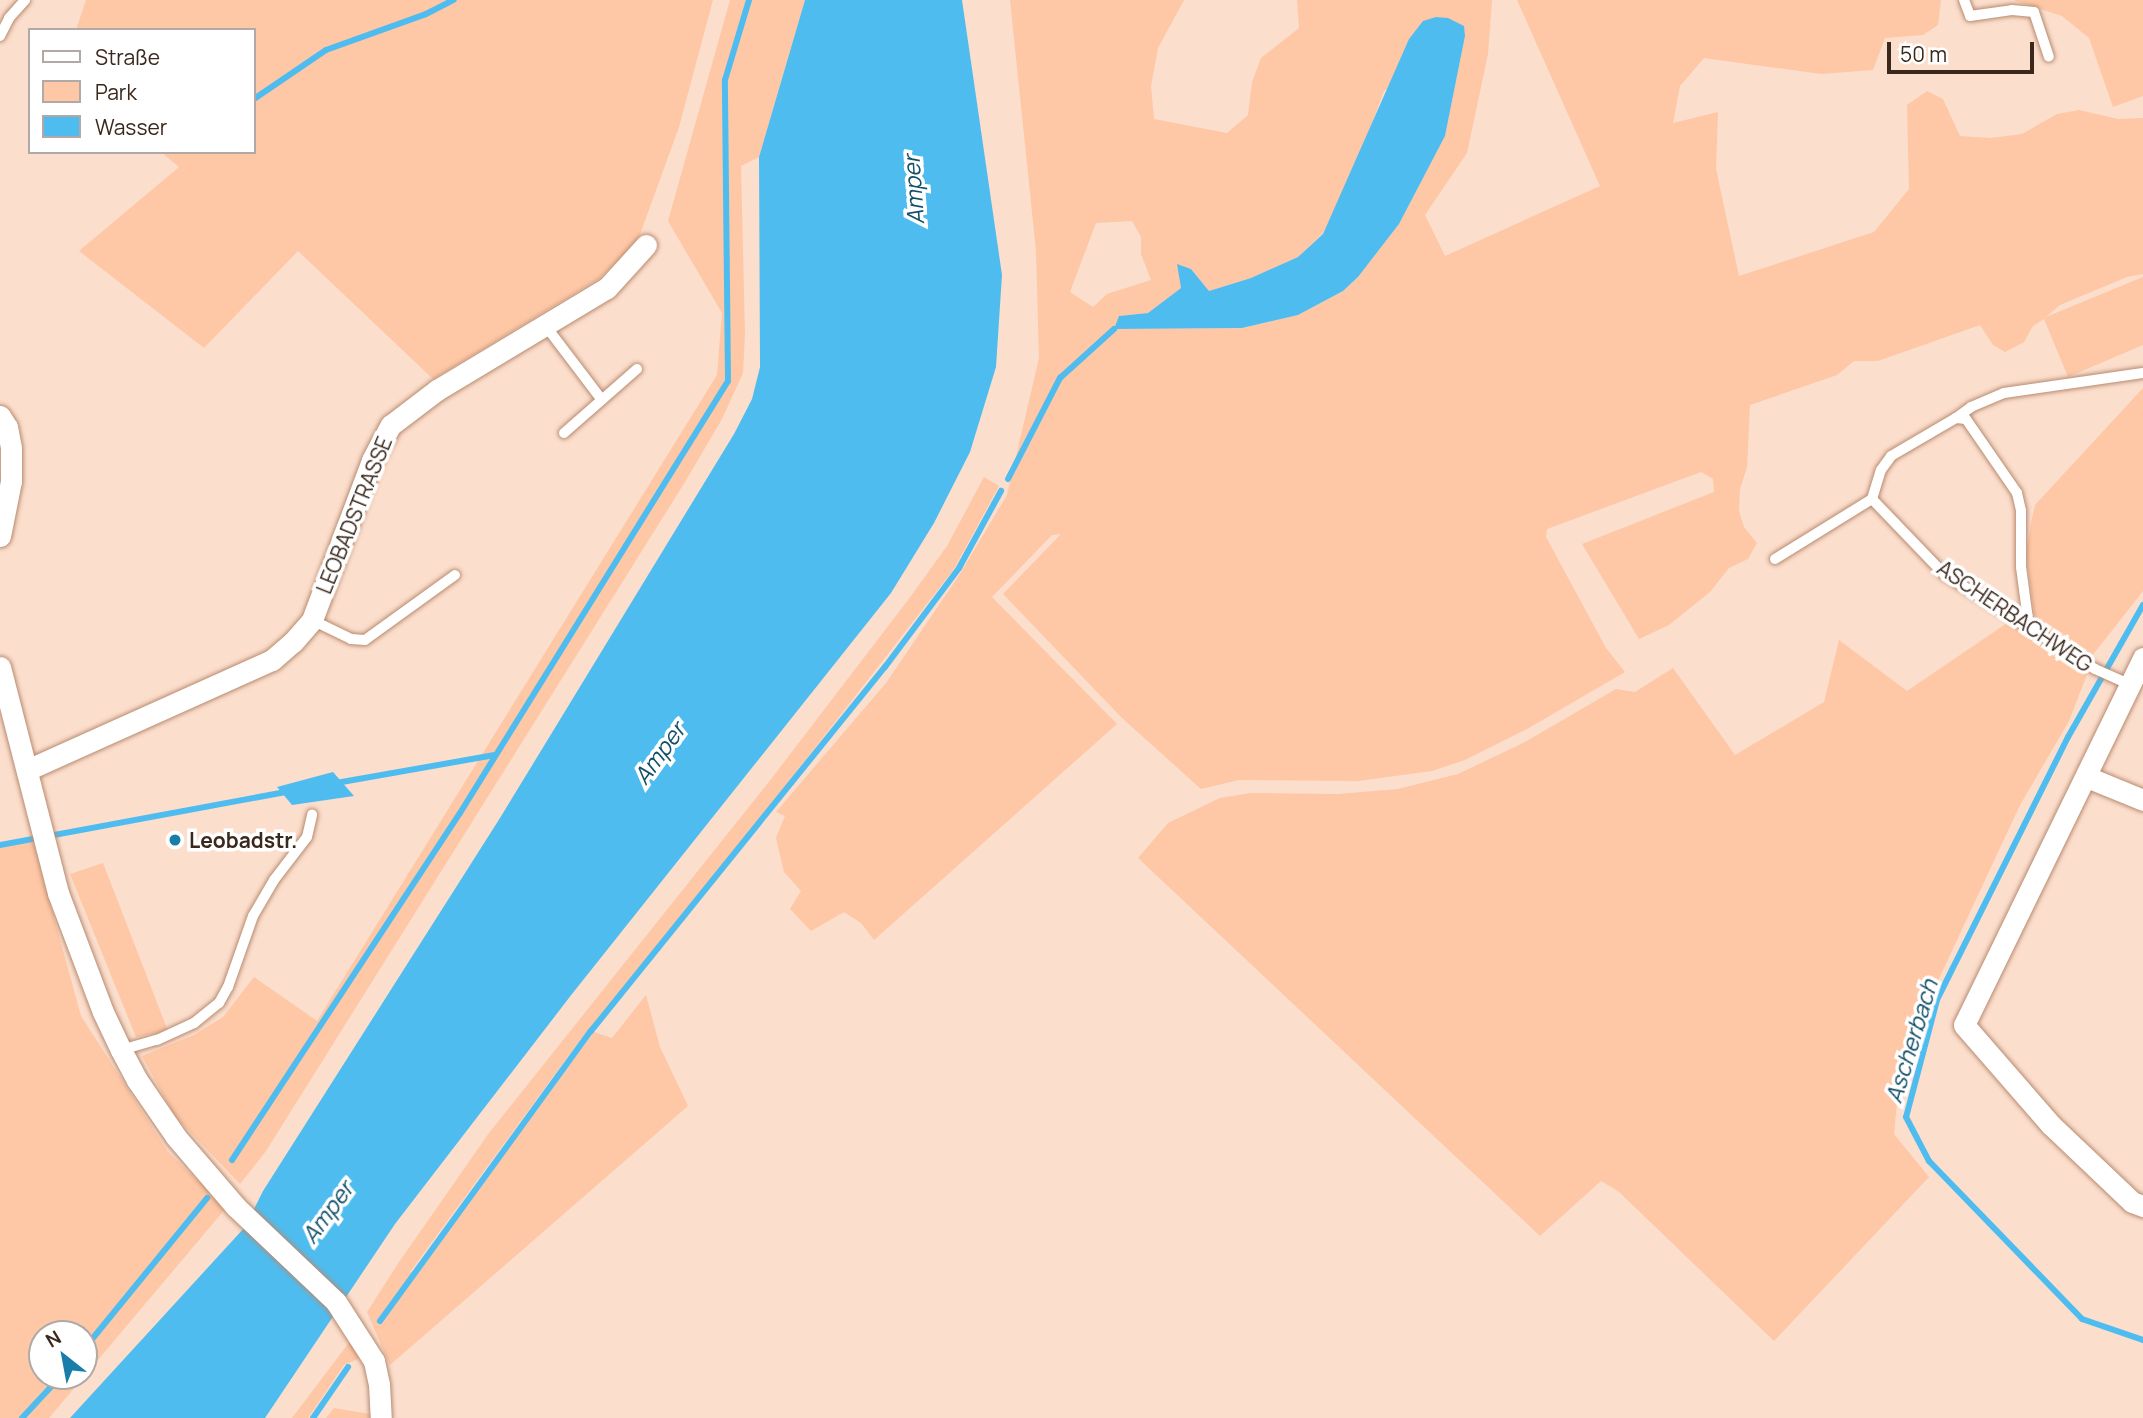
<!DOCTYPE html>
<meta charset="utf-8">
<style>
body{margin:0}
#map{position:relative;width:2143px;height:1418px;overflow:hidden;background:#fcdecd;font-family:Manrope,sans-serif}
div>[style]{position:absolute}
.green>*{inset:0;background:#fec7a6}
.water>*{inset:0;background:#4fbcf0}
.stream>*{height:6px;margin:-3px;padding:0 3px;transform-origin:3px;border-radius:3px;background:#4fbcf0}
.roads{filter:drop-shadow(0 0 2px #b88b6f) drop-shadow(0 0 2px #b88b6f)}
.service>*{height:10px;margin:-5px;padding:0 5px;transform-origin:5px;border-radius:5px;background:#fff}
.minor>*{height:21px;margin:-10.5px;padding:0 10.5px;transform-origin:10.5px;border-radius:10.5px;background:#fff}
.dots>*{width:19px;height:19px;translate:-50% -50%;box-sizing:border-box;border:4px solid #fff;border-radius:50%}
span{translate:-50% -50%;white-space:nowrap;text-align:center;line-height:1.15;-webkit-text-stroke:7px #fff;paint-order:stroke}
.street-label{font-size:21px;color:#3a281d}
.poi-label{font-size:21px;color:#3a281d;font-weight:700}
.left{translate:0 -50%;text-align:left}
.water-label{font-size:23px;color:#124f69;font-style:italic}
.legend{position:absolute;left:28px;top:28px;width:228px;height:126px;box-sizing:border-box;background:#fff;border:2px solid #b0a9a5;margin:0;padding:9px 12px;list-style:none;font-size:21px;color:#3a281d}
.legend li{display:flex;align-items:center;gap:14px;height:35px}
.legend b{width:35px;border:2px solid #b0a9a5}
.north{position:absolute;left:28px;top:1320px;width:70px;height:70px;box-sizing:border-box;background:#fff;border:2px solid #b0a9a5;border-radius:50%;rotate:329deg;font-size:19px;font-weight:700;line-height:28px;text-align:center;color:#3a281d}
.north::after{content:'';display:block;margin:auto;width:24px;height:32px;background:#187ea9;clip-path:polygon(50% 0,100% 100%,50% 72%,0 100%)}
.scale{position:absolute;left:1887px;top:42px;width:147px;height:32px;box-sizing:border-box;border:4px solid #3a281d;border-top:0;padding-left:9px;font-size:21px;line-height:24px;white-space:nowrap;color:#3a281d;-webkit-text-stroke:5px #fff;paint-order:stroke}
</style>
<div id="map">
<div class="green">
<i style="clip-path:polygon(86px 0,713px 0,679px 127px,638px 240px,600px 278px,433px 379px,298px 251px,204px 348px,79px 251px,179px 167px,161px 152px,254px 152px,254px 30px,76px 30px)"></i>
<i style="clip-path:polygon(730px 0,805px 0,759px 157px,741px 166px,745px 334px,743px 373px,722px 419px,685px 482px,266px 1151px,240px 1184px,174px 1115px,142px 1056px,194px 1035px,223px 1017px,254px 977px,317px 1021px,717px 375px,722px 313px,668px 221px)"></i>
<i style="clip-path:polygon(evenodd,1010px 0,1184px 0,1158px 48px,1151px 86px,1154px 119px,1227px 133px,1248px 115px,1252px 82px,1261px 58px,1299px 28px,1297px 0,1492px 0,1488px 54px,1467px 153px,1425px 215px,1445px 256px,1600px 186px,1517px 0,1941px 0,1938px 25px,1923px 35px,1885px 38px,1873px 70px,1821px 74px,1704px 58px,1680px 86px,1673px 123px,1718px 112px,1716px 169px,1739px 276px,1874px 232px,1909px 189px,1907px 105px,1927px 91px,1943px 99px,1960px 136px,1991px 138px,2022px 134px,2057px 114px,2079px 110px,2118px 119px,2143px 118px,2143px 274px,2127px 277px,2060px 305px,2046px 317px,2143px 277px,2143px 345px,2068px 377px,2044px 319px,2033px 326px,2024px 342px,2005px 352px,1993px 345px,1980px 325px,1878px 361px,1854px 361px,1837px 375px,1750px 405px,1747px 467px,1740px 489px,1739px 511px,1744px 527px,1757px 543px,1748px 559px,1729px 568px,1710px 592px,1669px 625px,1639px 639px,1582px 544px,1714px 492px,1713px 479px,1701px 472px,1547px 529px,1546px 537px,1606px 648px,1625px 672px,1527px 729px,1465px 760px,1432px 771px,1358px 781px,1239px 780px,1201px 789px,1122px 718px,1003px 594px,1061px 534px,1052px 535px,992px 597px,1117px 724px,874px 940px,861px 923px,844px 912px,811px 931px,790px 909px,801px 891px,784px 872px,776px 838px,785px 816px,776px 812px,886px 683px,960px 574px,1007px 495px,1039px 358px,1036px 251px,1010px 0,1465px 36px,1445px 136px,1399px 224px,1358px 277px,1343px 291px,1298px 315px,1242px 328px,1114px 329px,1120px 316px,1148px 313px,1181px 288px,1178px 265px,1191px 269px,1209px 291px,1251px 278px,1298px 257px,1323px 233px,1357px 163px,1384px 91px,1465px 36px,1010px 0,1132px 221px,1141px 237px,1141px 254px,1151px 280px,1107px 294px,1093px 307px,1070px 292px,1096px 223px,1132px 221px)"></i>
<i style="clip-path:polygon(2013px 0,2143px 0,2143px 96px,2113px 107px,2089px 38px,2062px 16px)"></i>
<i style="clip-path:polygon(2143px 388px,2143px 591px,2088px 661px,2036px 625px,2026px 554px,2031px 523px,2035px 505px)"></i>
<i style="clip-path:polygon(984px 477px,999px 486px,954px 569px,762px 816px,580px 1040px,410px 1272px,415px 1274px,594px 1032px,612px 1038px,646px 995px,660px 1047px,688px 1106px,390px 1365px,367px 1312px,399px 1262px,489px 1133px,768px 783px,908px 600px,947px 546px)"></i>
<i style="clip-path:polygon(2010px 621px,2088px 672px,2069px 721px,2020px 805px,1901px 1060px,1894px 1134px,1929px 1177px,1774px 1341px,1618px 1191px,1601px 1181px,1540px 1236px,1138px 858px,1168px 823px,1220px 798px,1251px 793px,1338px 794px,1398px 789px,1458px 774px,1523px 743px,1616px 689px,1635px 692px,1673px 668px,1735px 755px,1824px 702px,1839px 640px,1907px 691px)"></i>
<i style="clip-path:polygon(evenodd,33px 841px,81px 1016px,168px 1152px,226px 1208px,49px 1418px,0 1418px,0 847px,33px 841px,42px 1334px,84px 1334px,84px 1376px,42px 1376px,42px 1334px)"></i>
<i style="clip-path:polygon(103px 863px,168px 1031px,136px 1037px,70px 874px)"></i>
<i style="clip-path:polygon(351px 1340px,360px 1358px,344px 1365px,308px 1418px,292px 1418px)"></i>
<i style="clip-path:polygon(334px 1408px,370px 1414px,370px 1418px,326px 1418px)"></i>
</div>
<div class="water">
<i style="clip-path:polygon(805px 0,962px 0,1002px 275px,996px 367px,970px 452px,934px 523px,891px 593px,572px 994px,395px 1224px,265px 1418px,70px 1418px,245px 1227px,263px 1191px,500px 818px,734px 434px,752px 399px,760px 367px,759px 157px)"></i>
<i style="clip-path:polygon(1436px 17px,1448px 18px,1464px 26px,1465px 36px,1445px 136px,1399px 224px,1358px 277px,1343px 291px,1298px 315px,1242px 328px,1114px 329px,1119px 316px,1148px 313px,1181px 288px,1177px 264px,1191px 269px,1209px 291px,1251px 278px,1298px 257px,1323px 234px,1409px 39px,1423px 21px)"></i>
<i style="clip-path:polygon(333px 772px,354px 796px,292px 805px,277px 787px)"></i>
</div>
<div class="stream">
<i style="left:254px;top:99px;width:87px;rotate:-34.2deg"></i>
<i style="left:326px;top:50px;width:106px;rotate:-19.8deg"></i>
<i style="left:426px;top:14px;width:31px;rotate:-27deg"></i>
<i style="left:1008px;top:479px;width:114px;rotate:-62.8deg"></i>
<i style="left:1060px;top:378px;width:73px;rotate:-42.2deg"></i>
<i style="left:2143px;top:605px;width:152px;rotate:119.6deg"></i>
<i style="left:2068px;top:737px;width:294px;rotate:116.5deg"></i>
<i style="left:1937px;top:1000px;width:121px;rotate:104.8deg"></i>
<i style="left:1906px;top:1117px;width:50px;rotate:62.4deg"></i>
<i style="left:1929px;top:1161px;width:220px;rotate:45.9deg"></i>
<i style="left:2082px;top:1319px;width:65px;rotate:19deg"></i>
<i style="left:336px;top:783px;width:161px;rotate:-10deg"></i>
<i style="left:0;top:845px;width:292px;rotate:-10.5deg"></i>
<i style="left:232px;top:1160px;width:415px;rotate:-56.7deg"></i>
<i style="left:460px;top:813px;width:508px;rotate:-58.19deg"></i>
<i style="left:728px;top:381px;width:301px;rotate:-90.6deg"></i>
<i style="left:725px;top:80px;width:84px;rotate:-73.3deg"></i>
<i style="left:380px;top:1321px;width:359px;rotate:-54deg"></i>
<i style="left:591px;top:1031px;width:468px;rotate:-51.1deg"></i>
<i style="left:885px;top:667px;width:124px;rotate:-53.2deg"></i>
<i style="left:959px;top:568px;width:88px;rotate:-61.4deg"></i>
<i style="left:84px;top:1349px;width:195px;rotate:-50.8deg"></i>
<i style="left:22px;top:1418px;width:57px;rotate:-47.1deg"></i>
<i style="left:313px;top:1418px;width:62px;rotate:-55.5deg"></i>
</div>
<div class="roads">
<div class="service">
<i style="left:1964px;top:0;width:17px;rotate:69deg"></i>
<i style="left:1970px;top:16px;width:42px;rotate:-8.1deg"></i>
<i style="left:2012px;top:10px;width:22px;rotate:5deg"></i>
<i style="left:2034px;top:12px;width:47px;rotate:71.6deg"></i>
<i style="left:0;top:36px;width:20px;rotate:-63deg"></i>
<i style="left:9px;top:18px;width:24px;rotate:-48deg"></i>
<i style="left:545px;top:325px;width:94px;rotate:52.8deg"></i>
<i style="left:1956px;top:418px;width:19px;rotate:-36deg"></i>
<i style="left:1971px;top:407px;width:36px;rotate:-23deg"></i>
<i style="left:2004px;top:393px;width:140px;rotate:-8.2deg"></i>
<i style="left:564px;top:433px;width:97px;rotate:-41.2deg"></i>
<i style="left:1872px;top:499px;width:30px;rotate:-73deg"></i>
<i style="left:1881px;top:470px;width:17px;rotate:-54deg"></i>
<i style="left:1891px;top:456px;width:75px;rotate:-30.3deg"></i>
<i style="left:1956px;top:418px;width:10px;rotate:6deg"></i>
<i style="left:1966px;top:419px;width:90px;rotate:55.4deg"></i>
<i style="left:2017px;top:493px;width:18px;rotate:77deg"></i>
<i style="left:2021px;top:511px;width:56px;rotate:90deg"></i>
<i style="left:2021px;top:567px;width:61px;rotate:82.4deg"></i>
<i style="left:1775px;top:559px;width:114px;rotate:-31.7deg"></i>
<i style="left:1872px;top:499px;width:104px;rotate:46.2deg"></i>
<i style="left:1944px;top:574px;width:178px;rotate:32.2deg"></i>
<i style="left:2095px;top:669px;width:36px;rotate:24deg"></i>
<i style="left:312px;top:620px;width:43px;rotate:26deg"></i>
<i style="left:351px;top:639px;width:14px;rotate:4deg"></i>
<i style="left:365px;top:640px;width:111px;rotate:-35.8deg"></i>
<i style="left:121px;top:1050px;width:37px;rotate:-16deg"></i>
<i style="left:157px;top:1040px;width:41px;rotate:-24.7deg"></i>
<i style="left:194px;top:1023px;width:32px;rotate:-39deg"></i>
<i style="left:219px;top:1003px;width:18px;rotate:-61deg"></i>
<i style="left:228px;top:987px;width:75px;rotate:-70.6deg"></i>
<i style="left:253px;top:916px;width:42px;rotate:-59.7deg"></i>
<i style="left:274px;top:880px;width:54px;rotate:-52.5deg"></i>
<i style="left:307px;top:837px;width:23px;rotate:-77deg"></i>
</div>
<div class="minor">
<i style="left:0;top:416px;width:13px;rotate:58deg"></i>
<i style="left:7px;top:427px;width:21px;rotate:79deg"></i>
<i style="left:11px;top:448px;width:33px;rotate:90deg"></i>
<i style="left:11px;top:481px;width:56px;rotate:101.3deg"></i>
<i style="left:2143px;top:658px;width:408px;rotate:116deg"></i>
<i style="left:1964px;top:1025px;width:133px;rotate:49deg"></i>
<i style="left:2051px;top:1125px;width:112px;rotate:43.5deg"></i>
<i style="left:2132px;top:1202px;width:12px;rotate:20deg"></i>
<i style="left:0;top:667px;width:233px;rotate:75.6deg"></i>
<i style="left:58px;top:893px;width:127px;rotate:69.3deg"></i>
<i style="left:103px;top:1012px;width:42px;rotate:64.7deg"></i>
<i style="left:121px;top:1050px;width:34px;rotate:62deg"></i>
<i style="left:137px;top:1080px;width:69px;rotate:55.6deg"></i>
<i style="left:176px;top:1137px;width:92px;rotate:49.4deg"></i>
<i style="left:236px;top:1207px;width:138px;rotate:43.5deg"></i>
<i style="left:336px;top:1302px;width:70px;rotate:57.2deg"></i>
<i style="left:374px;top:1361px;width:24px;rotate:78deg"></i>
<i style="left:379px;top:1384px;width:34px;rotate:87deg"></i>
<i style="left:27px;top:770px;width:269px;rotate:-24.2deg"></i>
<i style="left:272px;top:660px;width:28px;rotate:-41deg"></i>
<i style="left:293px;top:642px;width:29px;rotate:-49deg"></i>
<i style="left:312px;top:620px;width:171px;rotate:-69.4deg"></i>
<i style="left:372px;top:460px;width:40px;rotate:-62deg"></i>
<i style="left:391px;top:425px;width:58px;rotate:-37.3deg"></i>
<i style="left:437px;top:390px;width:198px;rotate:-31deg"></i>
<i style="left:607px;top:288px;width:58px;rotate:-47.8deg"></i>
<i style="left:2087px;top:777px;width:61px;rotate:22.3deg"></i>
</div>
</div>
<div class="dots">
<i style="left:175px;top:840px;background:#187ea9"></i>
</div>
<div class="street-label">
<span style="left:354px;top:515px;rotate:-68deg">LEOBADSTRASSE</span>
<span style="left:2015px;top:616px;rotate:34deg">ASCHERBACHWEG</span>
</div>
<div class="poi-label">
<span class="left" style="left:189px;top:840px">Leobadstr.</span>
</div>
<div class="water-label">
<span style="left:913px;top:190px;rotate:-94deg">Amper</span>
<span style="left:659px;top:753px;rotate:-54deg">Amper</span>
<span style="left:1911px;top:1041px;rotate:-73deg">Ascherbach</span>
<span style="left:327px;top:1212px;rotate:-54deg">Amper</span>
</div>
<ul class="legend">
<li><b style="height:9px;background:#fff"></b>Straße</li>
<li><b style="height:19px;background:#fec7a6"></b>Park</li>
<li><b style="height:19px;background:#4fbcf0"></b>Wasser</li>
</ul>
<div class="north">N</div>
<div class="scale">50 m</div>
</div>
